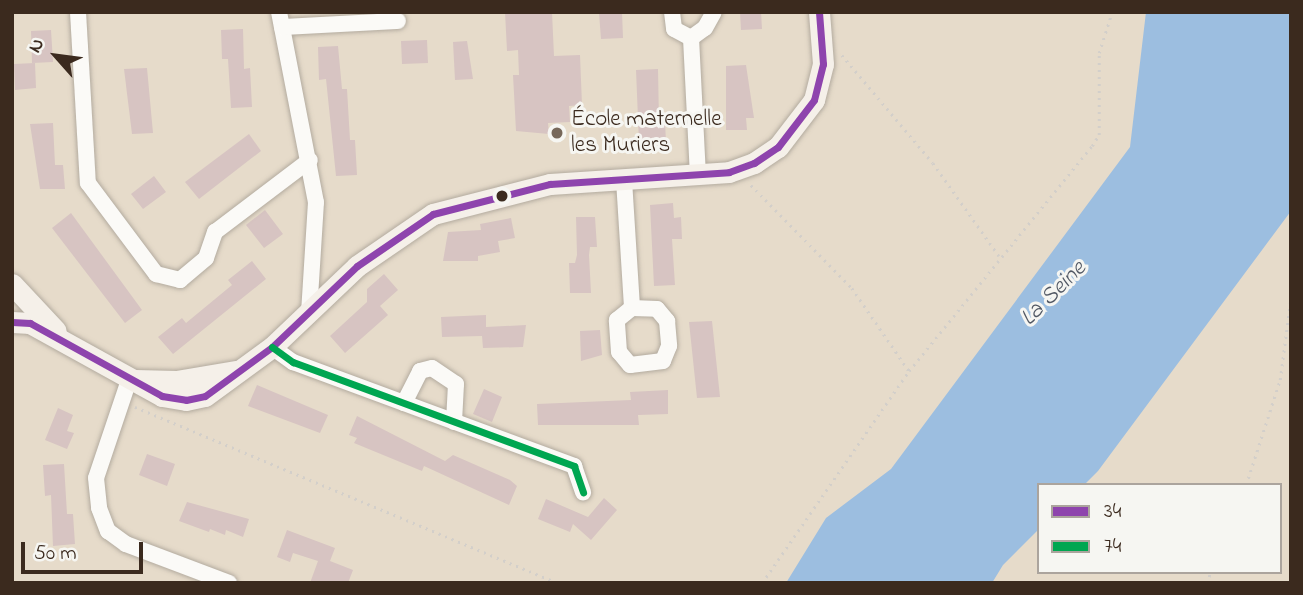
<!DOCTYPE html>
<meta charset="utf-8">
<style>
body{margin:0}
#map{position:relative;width:1303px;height:595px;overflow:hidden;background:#e6dbca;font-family:"Indie Flower",sans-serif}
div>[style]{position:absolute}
.water>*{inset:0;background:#9cbee0}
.building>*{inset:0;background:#d7c4c2}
.path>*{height:2.5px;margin-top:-1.25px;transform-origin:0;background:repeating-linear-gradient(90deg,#d3cfca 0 2px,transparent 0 7px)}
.roads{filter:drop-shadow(0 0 2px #b3ab9f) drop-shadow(0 0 2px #b3ab9f)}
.street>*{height:16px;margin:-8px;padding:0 8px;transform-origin:8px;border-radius:8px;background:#fbfaf7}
.secondary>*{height:21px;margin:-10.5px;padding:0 10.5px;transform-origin:10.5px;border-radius:10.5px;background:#f5f0e9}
.bus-1>*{height:7px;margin:-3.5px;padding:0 3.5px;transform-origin:3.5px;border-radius:3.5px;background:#8e44ad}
.bus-2>*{height:7px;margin:-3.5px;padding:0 3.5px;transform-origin:3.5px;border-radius:3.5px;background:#00a651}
.dots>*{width:19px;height:19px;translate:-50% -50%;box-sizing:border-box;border:4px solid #f6f6f2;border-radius:50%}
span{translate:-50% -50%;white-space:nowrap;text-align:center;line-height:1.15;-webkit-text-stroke:6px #f6f6f2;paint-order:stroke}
.poi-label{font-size:23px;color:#3b2a1e}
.left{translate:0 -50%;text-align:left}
.water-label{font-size:24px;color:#525965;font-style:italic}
.frame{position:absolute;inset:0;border:14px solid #3b2a1e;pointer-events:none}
.legend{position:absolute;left:1037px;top:483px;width:245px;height:91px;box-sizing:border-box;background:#f6f6f2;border:2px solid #aba49d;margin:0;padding:9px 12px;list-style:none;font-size:21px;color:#3b2a1e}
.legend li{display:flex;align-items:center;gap:14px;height:35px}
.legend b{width:35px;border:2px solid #aba49d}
.north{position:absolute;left:21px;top:21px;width:70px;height:70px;-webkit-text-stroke:5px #f6f6f2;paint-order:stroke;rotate:298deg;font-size:19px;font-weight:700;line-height:28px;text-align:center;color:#3b2a1e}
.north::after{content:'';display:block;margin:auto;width:24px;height:32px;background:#3b2a1e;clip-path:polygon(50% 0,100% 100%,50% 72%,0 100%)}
.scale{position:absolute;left:21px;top:542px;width:122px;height:32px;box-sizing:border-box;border:4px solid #3b2a1e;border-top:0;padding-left:9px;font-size:21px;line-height:24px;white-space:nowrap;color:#3b2a1e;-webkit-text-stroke:5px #f6f6f2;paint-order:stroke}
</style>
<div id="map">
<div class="water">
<i style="clip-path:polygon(1146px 12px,1291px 12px,1291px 211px,1098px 471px,1084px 485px,1039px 485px,1039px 529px,1003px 565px,992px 583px,786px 583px,826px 518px,891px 469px,1130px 147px)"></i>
</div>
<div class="building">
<i style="clip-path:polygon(505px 12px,552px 12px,554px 56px,580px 55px,582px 105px,569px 106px,570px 122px,548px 123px,549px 134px,516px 131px,513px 75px,519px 75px,518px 50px,507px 51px)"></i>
<i style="clip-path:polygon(622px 12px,623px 38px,601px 39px,599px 13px)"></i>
<i style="clip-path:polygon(740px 12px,761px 12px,762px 29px,741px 30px)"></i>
<i style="clip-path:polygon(243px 29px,244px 69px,250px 68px,252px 107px,231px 108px,228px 59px,222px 59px,221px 30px)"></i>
<i style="clip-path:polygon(51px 30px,53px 62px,32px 63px,31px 31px)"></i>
<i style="clip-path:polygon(427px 40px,428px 63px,402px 64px,401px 41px)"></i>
<i style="clip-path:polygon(467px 41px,473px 79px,455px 80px,453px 42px)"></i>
<i style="clip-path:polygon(338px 46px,342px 89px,347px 89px,350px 140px,355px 140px,357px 175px,336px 176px,326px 79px,319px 80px,318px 47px)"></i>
<i style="clip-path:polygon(35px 63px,36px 88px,15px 90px,14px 64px)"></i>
<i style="clip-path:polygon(746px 65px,754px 118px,746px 118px,747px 130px,726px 130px,726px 66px)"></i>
<i style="clip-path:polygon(147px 68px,153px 133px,132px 134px,124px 69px)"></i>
<i style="clip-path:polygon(658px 69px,659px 122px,665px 122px,666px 142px,639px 143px,636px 70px)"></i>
<i style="clip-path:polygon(53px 123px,55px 165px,63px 165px,65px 189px,40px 189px,30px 124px)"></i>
<i style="clip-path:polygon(249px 134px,261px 151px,199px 199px,185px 182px)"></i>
<i style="clip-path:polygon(154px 176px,166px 192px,143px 209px,131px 194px)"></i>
<i style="clip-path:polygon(673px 203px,674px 218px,681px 217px,682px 239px,672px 239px,675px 285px,654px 286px,650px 205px)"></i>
<i style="clip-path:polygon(265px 210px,283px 234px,264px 248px,246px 225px)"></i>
<i style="clip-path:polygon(71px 213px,142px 310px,125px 323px,52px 228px)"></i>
<i style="clip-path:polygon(576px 217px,595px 217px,597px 247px,590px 247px,589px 255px,591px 293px,570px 293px,569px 263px,575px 263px,577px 255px)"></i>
<i style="clip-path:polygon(511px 218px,515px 238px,498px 241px,500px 252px,478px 256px,478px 261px,443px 261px,448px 232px,481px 230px,480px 224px)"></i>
<i style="clip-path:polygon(252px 261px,266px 279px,173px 354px,158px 337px,182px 318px,186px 323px,232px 285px,228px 280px)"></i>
<i style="clip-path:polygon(384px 274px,398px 290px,380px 306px,388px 315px,345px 353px,330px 336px,367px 302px,367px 289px)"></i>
<i style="clip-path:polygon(486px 315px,486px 327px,526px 325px,523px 347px,483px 348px,482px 336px,442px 337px,441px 317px)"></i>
<i style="clip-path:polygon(712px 321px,720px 397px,697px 398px,689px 322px)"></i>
<i style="clip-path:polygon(600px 330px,602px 355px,581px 361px,580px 331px)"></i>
<i style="clip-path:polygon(257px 385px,328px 415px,320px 433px,248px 406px)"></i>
<i style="clip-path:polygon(484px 389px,502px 397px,492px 422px,473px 414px)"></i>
<i style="clip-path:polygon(668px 390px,668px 414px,638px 415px,639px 425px,538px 425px,537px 404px,631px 400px,630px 392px)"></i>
<i style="clip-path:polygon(58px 408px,73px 415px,67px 431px,74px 433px,67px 449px,45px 440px)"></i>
<i style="clip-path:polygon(357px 416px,445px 461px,453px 455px,510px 480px,517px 486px,509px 505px,424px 466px,422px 471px,354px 443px,357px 438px,349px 435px)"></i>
<i style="clip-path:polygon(147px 454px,175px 464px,167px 486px,139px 475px)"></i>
<i style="clip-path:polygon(64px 464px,67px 514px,73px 514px,75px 544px,53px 546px,51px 495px,45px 496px,43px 465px)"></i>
<i style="clip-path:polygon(604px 498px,617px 510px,591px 540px,573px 524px,570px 532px,538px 519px,546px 499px,588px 517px)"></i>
<i style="clip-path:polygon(187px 502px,249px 519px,243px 537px,226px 530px,225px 535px,210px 529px,209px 532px,179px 521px)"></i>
<i style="clip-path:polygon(287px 530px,335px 548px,330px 561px,353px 570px,348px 583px,310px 583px,318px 561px,293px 553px,290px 562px,277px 557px)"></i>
</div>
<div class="path">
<i style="left:842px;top:55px;width:141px;rotate:49.9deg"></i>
<i style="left:933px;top:163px;width:114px;rotate:54.6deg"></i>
<i style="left:751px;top:185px;width:144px;rotate:45.6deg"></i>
<i style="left:852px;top:288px;width:101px;rotate:55.5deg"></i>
<i style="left:135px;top:407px;width:458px;rotate:22.6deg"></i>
<i style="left:1246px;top:485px;width:110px;rotate:-72.1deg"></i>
<i style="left:1280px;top:380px;width:85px;rotate:-82.5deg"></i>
<i style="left:762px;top:583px;width:258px;rotate:-55.3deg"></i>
<i style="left:909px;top:371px;width:290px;rotate:-50.9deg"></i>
<i style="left:1092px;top:146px;width:13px;rotate:-58deg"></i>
<i style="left:1099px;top:135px;width:82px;rotate:-90deg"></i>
<i style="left:1099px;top:53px;width:43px;rotate:-72.4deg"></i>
<i style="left:1206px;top:583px;width:12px;rotate:-66deg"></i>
</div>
<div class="roads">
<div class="street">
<i style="left:78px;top:12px;width:171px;rotate:86.7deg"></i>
<i style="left:88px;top:183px;width:114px;rotate:53.2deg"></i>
<i style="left:156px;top:274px;width:25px;rotate:14deg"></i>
<i style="left:180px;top:280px;width:34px;rotate:-40deg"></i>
<i style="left:206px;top:258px;width:28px;rotate:-71deg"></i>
<i style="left:215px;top:232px;width:119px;rotate:-37.2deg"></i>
<i style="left:279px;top:12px;width:194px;rotate:79deg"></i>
<i style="left:316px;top:202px;width:112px;rotate:93.6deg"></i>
<i style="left:672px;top:12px;width:17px;rotate:83deg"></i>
<i style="left:674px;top:29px;width:19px;rotate:28deg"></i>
<i style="left:282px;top:27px;width:116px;rotate:-3deg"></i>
<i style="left:691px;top:38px;width:136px;rotate:87.1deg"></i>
<i style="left:691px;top:38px;width:17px;rotate:-36deg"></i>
<i style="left:705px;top:28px;width:18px;rotate:-61deg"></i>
<i style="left:624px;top:180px;width:128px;rotate:86.4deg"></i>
<i style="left:632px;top:308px;width:25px;rotate:2deg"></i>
<i style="left:657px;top:309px;width:16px;rotate:50deg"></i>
<i style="left:667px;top:321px;width:25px;rotate:85deg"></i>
<i style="left:669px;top:346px;width:16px;rotate:112deg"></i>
<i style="left:663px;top:361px;width:33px;rotate:173deg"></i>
<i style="left:630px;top:365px;width:17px;rotate:-130deg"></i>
<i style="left:619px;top:352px;width:32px;rotate:-94deg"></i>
<i style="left:617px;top:320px;width:19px;rotate:-39deg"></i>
<i style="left:272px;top:347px;width:26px;rotate:36deg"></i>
<i style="left:293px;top:362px;width:300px;rotate:20.3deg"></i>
<i style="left:574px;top:466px;width:28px;rotate:71deg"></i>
<i style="left:129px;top:380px;width:103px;rotate:108.6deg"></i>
<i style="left:96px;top:478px;width:30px;rotate:84deg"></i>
<i style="left:99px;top:508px;width:25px;rotate:69deg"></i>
<i style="left:108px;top:531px;width:22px;rotate:36deg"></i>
<i style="left:126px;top:544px;width:110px;rotate:20.7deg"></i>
<i style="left:404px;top:403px;width:36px;rotate:-63deg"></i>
<i style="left:420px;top:371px;width:12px;rotate:-14deg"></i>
<i style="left:432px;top:368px;width:29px;rotate:34deg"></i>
<i style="left:456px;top:384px;width:38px;rotate:93deg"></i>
</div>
<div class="secondary">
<i style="left:12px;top:284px;width:64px;rotate:46.9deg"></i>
<i style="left:12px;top:322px;width:18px;rotate:3deg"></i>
<i style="left:30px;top:323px;width:151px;rotate:28.9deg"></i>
<i style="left:162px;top:396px;width:24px;rotate:9deg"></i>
<i style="left:186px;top:400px;width:19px;rotate:-12deg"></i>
<i style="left:205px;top:396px;width:83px;rotate:-36.2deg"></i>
<i style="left:272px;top:347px;width:117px;rotate:-43.6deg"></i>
<i style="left:357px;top:266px;width:92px;rotate:-34.4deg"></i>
<i style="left:433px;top:214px;width:121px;rotate:-14.4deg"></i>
<i style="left:550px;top:184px;width:179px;rotate:-3.8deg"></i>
<i style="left:729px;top:172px;width:27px;rotate:-20deg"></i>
<i style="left:754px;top:163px;width:29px;rotate:-34deg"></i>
<i style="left:778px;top:147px;width:59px;rotate:-52.5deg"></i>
<i style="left:814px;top:100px;width:37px;rotate:-76deg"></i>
<i style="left:823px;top:64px;width:52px;rotate:-94.4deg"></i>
<i style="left:135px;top:380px;width:41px;rotate:1.4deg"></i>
<i style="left:176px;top:381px;width:60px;rotate:-9.6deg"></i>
</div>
</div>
<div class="bus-1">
<i style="left:12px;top:322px;width:18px;rotate:3deg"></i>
<i style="left:30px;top:323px;width:151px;rotate:28.9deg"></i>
<i style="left:162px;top:396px;width:24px;rotate:9deg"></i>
<i style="left:186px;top:400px;width:19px;rotate:-12deg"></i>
<i style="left:205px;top:396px;width:83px;rotate:-36.2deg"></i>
<i style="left:272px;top:347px;width:117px;rotate:-43.6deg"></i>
<i style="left:357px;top:266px;width:92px;rotate:-34.4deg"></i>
<i style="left:433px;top:214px;width:121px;rotate:-14.4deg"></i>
<i style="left:550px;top:184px;width:179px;rotate:-3.8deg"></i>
<i style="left:729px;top:172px;width:27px;rotate:-20deg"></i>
<i style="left:754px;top:163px;width:29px;rotate:-34deg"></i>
<i style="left:778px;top:147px;width:59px;rotate:-52.5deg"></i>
<i style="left:814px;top:100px;width:37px;rotate:-76deg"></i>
<i style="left:823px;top:64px;width:52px;rotate:-94.4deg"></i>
</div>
<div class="bus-2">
<i style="left:272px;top:347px;width:26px;rotate:36deg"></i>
<i style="left:293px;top:362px;width:300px;rotate:20.3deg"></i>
<i style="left:574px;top:466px;width:28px;rotate:71deg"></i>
</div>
<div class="dots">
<i style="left:557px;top:133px;background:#77685a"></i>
<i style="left:502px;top:196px;background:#3b2a1e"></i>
</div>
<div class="poi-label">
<span class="left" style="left:571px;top:133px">École maternelle<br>les Muriers</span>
</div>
<div class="water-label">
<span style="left:1054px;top:294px;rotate:-45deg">La Seine</span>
</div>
<div class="frame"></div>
<ul class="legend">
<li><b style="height:9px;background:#8e44ad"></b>34</li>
<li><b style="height:9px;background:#00a651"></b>74</li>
</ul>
<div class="north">N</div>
<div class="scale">50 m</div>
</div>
